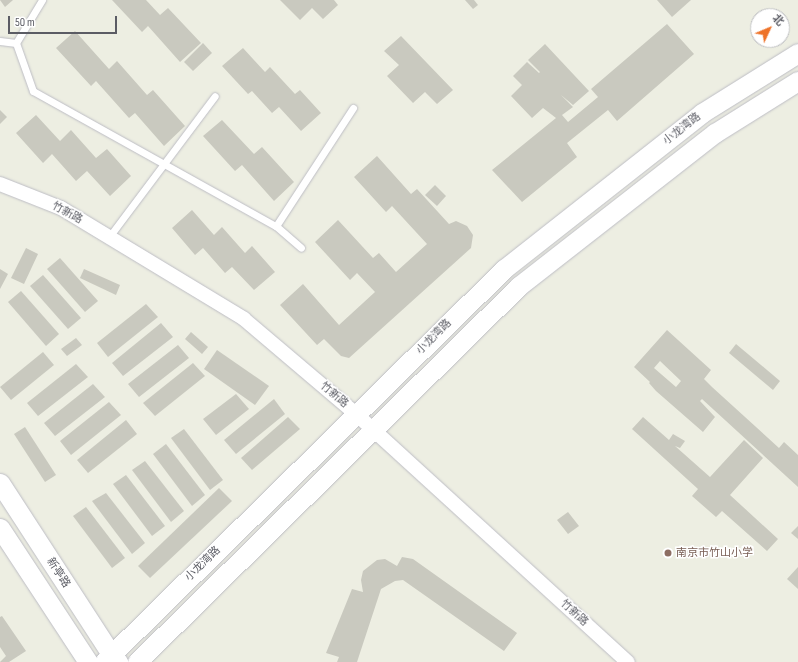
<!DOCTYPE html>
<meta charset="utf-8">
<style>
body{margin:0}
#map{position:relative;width:798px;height:662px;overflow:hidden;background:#edeee2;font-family:"Sofia Sans Condensed","Noto Sans SC",sans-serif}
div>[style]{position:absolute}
.building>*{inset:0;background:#c9c9bf}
.roads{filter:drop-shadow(0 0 1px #bdbdc4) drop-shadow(0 0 1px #bdbdc4)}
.service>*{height:7px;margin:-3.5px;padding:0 3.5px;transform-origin:3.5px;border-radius:3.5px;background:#fff}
.minor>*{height:14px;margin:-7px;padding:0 7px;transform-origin:7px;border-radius:7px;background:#fff}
.secondary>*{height:19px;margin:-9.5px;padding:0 9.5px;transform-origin:9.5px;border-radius:9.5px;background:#fff}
.dots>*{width:11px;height:11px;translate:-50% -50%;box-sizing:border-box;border:2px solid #fff;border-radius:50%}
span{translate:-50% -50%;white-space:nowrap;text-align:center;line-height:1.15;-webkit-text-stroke:3px #fff;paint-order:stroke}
.street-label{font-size:11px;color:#5b5c64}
.education-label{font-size:11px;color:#785e54}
.left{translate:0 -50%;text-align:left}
.north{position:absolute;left:750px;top:8px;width:40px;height:40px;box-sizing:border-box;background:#fff;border:1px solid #bdbec1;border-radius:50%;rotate:46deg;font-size:11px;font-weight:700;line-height:16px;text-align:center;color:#5b5c64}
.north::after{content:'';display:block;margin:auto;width:14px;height:18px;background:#ee7329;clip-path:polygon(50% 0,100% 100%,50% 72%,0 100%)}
.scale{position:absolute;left:8px;top:16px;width:109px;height:18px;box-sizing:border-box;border:2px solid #5b5c64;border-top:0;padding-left:5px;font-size:12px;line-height:14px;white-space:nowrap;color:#5b5c64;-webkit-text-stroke:3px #fff;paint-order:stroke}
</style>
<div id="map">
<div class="building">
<i style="clip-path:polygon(0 0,13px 0,5px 7px)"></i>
<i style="clip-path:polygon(112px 0,146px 0,160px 15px,168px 8px,201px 43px,180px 62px,148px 26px,142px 32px)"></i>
<i style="clip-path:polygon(280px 0,334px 0,338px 5px,323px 19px,312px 8px,300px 20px)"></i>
<i style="clip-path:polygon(465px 0,474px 0,478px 5px,473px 9px)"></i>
<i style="clip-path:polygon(657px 0,691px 0,672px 17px)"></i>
<i style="clip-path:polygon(667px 24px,694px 54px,617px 121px,608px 110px,567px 143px,577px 157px,522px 202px,492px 170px,556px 118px,543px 108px,532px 118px,511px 96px,522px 85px,513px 76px,527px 62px,539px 73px,540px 72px,528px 60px,545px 44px,589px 91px,573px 105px,561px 95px,573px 107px,562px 115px,568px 122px,598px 97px,591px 89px)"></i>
<i style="clip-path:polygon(75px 31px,109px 69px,117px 61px,147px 95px,153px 90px,185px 126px,164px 146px,135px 113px,129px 118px,96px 81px,91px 86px,56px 48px)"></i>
<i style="clip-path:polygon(401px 36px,453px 90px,437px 104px,425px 92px,413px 103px,387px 76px,399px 65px,384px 51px)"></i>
<i style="clip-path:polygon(203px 43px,212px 53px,193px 71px,184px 62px)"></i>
<i style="clip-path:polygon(243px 48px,265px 72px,270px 67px,295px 94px,300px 90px,321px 113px,301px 131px,279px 107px,272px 113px,252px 91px,248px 94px,222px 66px)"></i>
<i style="clip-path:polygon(0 110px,7px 117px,0 124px)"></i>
<i style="clip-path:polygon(36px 115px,60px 141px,71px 130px,96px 158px,107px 149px,131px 176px,110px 196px,87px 171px,76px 181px,52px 154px,43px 163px,16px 133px)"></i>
<i style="clip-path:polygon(222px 120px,254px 154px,262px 147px,294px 182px,274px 201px,242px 165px,235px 171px,203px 136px)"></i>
<i style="clip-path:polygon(377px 156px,411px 194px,417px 189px,449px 224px,456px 221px,467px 226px,473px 235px,471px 248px,349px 358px,341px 356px,324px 339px,317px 345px,280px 305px,303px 284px,339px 325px,375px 292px,357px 273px,350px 280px,315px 242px,338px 220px,373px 258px,379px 253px,396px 272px,427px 244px,392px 206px,386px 212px,354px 177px)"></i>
<i style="clip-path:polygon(435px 185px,446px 196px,437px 206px,425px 195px)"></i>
<i style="clip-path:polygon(192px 210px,214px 235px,222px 227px,245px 253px,252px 246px,275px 272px,254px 290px,232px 267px,225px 273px,203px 248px,195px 255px,172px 228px)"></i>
<i style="clip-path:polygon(26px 248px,38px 254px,24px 284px,11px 278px)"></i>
<i style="clip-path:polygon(60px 258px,98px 301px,85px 312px,47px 269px)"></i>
<i style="clip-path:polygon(0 269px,8px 274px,0 289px)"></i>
<i style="clip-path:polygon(84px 269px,120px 285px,116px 295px,80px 278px)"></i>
<i style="clip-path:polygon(43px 275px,81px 318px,68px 329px,30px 286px)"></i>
<i style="clip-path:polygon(21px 291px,59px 334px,46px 346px,8px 302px)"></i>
<i style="clip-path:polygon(146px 304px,158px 317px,108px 357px,97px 343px)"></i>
<i style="clip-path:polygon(161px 323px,173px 337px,123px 376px,112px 363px)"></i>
<i style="clip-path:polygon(evenodd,667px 330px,711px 370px,704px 379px,712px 387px,779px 448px,784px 442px,798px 455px,798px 487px,702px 399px,700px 401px,715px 417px,703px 432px,656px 391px,649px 383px,650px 382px,634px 367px,667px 330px,660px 361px,681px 381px,676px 387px,654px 368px,660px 361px)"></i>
<i style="clip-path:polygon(191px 332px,208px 347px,202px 354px,185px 339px)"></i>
<i style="clip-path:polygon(76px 338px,82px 345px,67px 356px,61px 349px)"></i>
<i style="clip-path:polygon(736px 344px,780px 381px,773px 390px,729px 353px)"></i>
<i style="clip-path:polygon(178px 345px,189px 358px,139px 397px,128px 384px)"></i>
<i style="clip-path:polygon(217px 350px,269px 386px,255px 405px,204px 369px)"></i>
<i style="clip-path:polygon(43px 352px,54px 365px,11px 400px,0 387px)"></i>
<i style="clip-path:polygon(193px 363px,205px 376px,155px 416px,143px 403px)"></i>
<i style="clip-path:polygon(76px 364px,88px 377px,38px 416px,27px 403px)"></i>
<i style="clip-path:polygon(93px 384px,105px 397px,55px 436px,44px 423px)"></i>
<i style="clip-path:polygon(236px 394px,249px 409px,216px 435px,203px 419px)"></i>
<i style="clip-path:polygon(274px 399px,285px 414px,236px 454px,224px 440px)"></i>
<i style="clip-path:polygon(109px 402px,121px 415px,71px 455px,60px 441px)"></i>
<i style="clip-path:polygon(288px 417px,300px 429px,252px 470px,241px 458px)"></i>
<i style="clip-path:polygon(643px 417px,669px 440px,673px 434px,685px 441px,680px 448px,675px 446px,710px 477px,744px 440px,763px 458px,730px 495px,778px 539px,767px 551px,722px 511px,716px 517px,692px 496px,698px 489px,632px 429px)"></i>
<i style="clip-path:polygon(126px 420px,137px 434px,88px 473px,77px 460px)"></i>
<i style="clip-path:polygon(25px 427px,56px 475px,45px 482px,14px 434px)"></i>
<i style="clip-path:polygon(184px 429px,223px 480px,210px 490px,171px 438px)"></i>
<i style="clip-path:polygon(166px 444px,205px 495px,192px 506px,153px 454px)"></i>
<i style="clip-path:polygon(145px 461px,184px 511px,171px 522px,132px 470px)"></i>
<i style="clip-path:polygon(126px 475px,165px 526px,152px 536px,113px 484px)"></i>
<i style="clip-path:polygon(219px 488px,232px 501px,150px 578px,138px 566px)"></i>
<i style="clip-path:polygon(106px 493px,145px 543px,132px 554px,92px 501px)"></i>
<i style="clip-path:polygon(86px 507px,125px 558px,112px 568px,73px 516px)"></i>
<i style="clip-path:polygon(568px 512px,579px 526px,568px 534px,557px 520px)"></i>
<i style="clip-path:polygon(798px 526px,798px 539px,791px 533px)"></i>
<i style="clip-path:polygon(402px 557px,413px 559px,517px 633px,504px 651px,403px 580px,395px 581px,381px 589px,357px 662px,337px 662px,339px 657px,326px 653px,352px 589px,363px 592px,361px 580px,363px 571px,377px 560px,385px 559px,397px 566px)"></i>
<i style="clip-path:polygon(798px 567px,798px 589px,787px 579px)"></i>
<i style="clip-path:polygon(2px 616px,26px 651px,9px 662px,0 662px,6px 656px,0 647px,0 617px)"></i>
</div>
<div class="roads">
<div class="service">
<i style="left:42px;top:0;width:50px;rotate:121.2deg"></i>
<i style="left:16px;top:43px;width:51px;rotate:70.5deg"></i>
<i style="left:33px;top:91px;width:278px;rotate:29.1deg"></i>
<i style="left:276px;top:226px;width:33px;rotate:41deg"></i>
<i style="left:0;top:41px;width:16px;rotate:7deg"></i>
<i style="left:276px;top:226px;width:141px;rotate:-56.9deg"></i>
<i style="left:109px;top:237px;width:176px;rotate:-53.1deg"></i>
</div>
<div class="minor">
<i style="left:0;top:184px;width:66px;rotate:21.5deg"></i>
<i style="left:61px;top:208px;width:214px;rotate:31.2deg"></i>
<i style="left:244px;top:319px;width:147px;rotate:40.3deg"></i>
<i style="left:356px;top:414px;width:368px;rotate:42.4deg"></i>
</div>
<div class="secondary">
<i style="left:0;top:483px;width:204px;rotate:57deg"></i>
<i style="left:111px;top:654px;width:11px;rotate:49deg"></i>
<i style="left:0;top:528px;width:160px;rotate:56.7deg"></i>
<i style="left:104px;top:662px;width:561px;rotate:-44.49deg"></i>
<i style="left:504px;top:269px;width:252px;rotate:-38.2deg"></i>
<i style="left:702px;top:113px;width:113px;rotate:-32deg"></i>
<i style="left:137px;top:662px;width:536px;rotate:-44.55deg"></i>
<i style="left:519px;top:286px;width:249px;rotate:-38deg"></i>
<i style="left:715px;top:133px;width:98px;rotate:-32.1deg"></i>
</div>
</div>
<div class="dots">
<i style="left:668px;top:553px;background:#8d6e63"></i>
</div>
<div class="street-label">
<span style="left:682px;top:129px;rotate:-38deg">小龙湾路</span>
<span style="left:67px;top:213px;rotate:28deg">竹新路</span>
<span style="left:434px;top:337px;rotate:-45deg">小龙湾路</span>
<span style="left:334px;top:395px;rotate:40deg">竹新路</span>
<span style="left:203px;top:564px;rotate:-44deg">小龙湾路</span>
<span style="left:58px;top:573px;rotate:57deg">新亭路</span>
<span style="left:574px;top:613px;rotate:42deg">竹新路</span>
</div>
<div class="education-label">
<span class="left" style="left:676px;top:553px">南京市竹山小学</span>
</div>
<div class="north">北</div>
<div class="scale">50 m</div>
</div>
